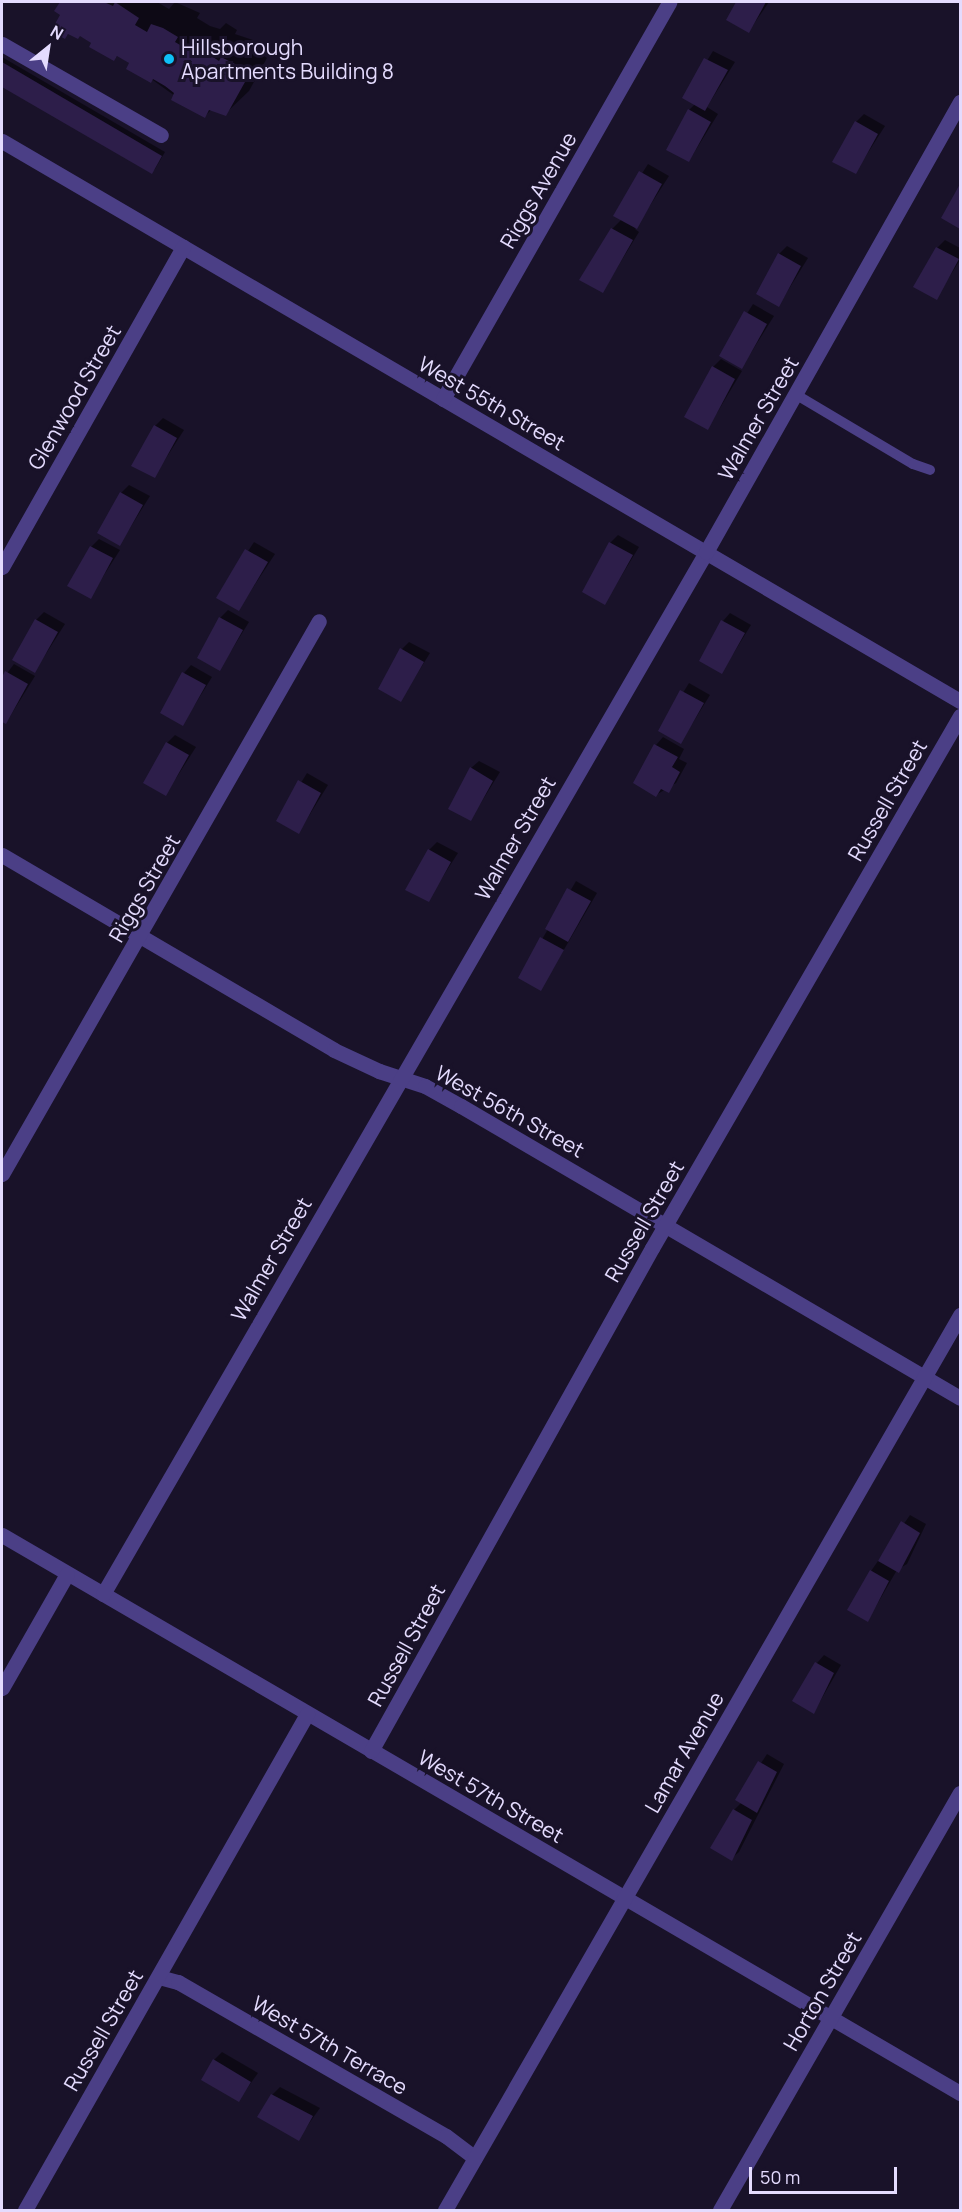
<!DOCTYPE html>
<style>
body{margin:0}
#map{position:relative;width:962px;height:2212px;overflow:hidden;background:#191229;font-family:Manrope,sans-serif}
div>[style]{position:absolute}
.shadow>*{inset:0;background:#0007}
.building>*{inset:0;background:#2d1e4a}
.service>*{height:10px;margin:-5px;padding:0 5px;transform-origin:5px;border-radius:5px;background:#4b3f86}
.minor>*{height:15px;margin:-7.5px;padding:0 7.5px;transform-origin:7.5px;border-radius:7.5px;background:#4b3f86}
.tertiary>*{height:15px;margin:-7.5px;padding:0 7.5px;transform-origin:7.5px;border-radius:7.5px;background:#4b3f86}
.dots>*{width:16px;height:16px;translate:-50% -50%;box-sizing:border-box;border:3px solid #191229;border-radius:50%}
span{translate:-50% -50%;white-space:nowrap;text-align:center;line-height:1.15;-webkit-text-stroke:6px #191229;paint-order:stroke}
.poi-label{font-size:21px;color:#e4dbfe}
.left{translate:0 -50%;text-align:left}
.street-label{font-size:21px;color:#e4dbfe}
.frame{position:absolute;inset:0;border:3px solid #e4dbfe;pointer-events:none}
.north{position:absolute;left:18px;top:18px;width:60px;height:60px;-webkit-text-stroke:4px #191229;paint-order:stroke;rotate:30deg;font-size:16px;font-weight:700;line-height:24px;text-align:center;color:#e4dbfe}
.north::after{content:'';display:block;margin:auto;width:21px;height:27px;background:#e4dbfe;clip-path:polygon(50% 0,100% 100%,50% 72%,0 100%)}
.scale{position:absolute;left:749px;top:2167px;width:148px;height:27px;box-sizing:border-box;border:3px solid #e4dbfe;border-top:0;padding-left:8px;font-size:18px;line-height:21px;white-space:nowrap;color:#e4dbfe;-webkit-text-stroke:4px #191229;paint-order:stroke}
</style>
<div id="map">
<div class="shadow">
<i style="clip-path:polygon(62px 2px,157px 2px,169px 9px,175px 2px,200px 13px,197px 18px,210px 26px,220px 29px,226px 23px,237px 30px,235px 34px,256px 41px,253px 47px,267px 58px,249px 91px,225px 114px,211px 110px,204px 117px,118px 55px,114px 60px,80px 35px,69px 33px,65px 37px,62px 14px,56px 11px)"></i>
<i style="clip-path:polygon(738px 2px,769px 2px,749px 31px,728px 19px)"></i>
<i style="clip-path:polygon(713px 51px,735px 62px,707px 107px,718px 114px,689px 161px,689px 110px,695px 104px,684px 98px)"></i>
<i style="clip-path:polygon(2px 57px,165px 152px,155px 169px,151px 173px,2px 85px)"></i>
<i style="clip-path:polygon(864px 114px,885px 126px,855px 173px,856px 122px)"></i>
<i style="clip-path:polygon(648px 164px,669px 176px,635px 229px,639px 232px,603px 291px,612px 229px,622px 219px,615px 216px)"></i>
<i style="clip-path:polygon(960px 187px,960px 227px,943px 218px)"></i>
<i style="clip-path:polygon(945px 240px,960px 248px,960px 260px,936px 298px,937px 248px)"></i>
<i style="clip-path:polygon(787px 246px,808px 258px,779px 305px,779px 254px)"></i>
<i style="clip-path:polygon(753px 304px,774px 316px,742px 367px,721px 355px)"></i>
<i style="clip-path:polygon(721px 359px,742px 371px,708px 428px,713px 367px)"></i>
<i style="clip-path:polygon(163px 418px,184px 430px,154px 477px,155px 426px)"></i>
<i style="clip-path:polygon(129px 485px,150px 496px,120px 544px,121px 493px)"></i>
<i style="clip-path:polygon(618px 535px,639px 547px,605px 603px,610px 543px)"></i>
<i style="clip-path:polygon(99px 539px,120px 550px,90px 597px,91px 547px)"></i>
<i style="clip-path:polygon(254px 542px,275px 554px,239px 609px,218px 597px)"></i>
<i style="clip-path:polygon(228px 610px,249px 622px,220px 669px,220px 618px)"></i>
<i style="clip-path:polygon(44px 612px,65px 624px,35px 671px,36px 620px)"></i>
<i style="clip-path:polygon(730px 613px,751px 625px,722px 672px,723px 621px)"></i>
<i style="clip-path:polygon(409px 642px,430px 653px,401px 700px,402px 649px)"></i>
<i style="clip-path:polygon(14px 664px,35px 676px,6px 723px,2px 720px,2px 680px)"></i>
<i style="clip-path:polygon(191px 665px,212px 677px,183px 724px,184px 673px)"></i>
<i style="clip-path:polygon(689px 683px,710px 695px,681px 742px,660px 730px)"></i>
<i style="clip-path:polygon(175px 735px,196px 747px,166px 794px,167px 743px)"></i>
<i style="clip-path:polygon(663px 737px,684px 749px,679px 759px,687px 763px,676px 783px,656px 795px,656px 745px)"></i>
<i style="clip-path:polygon(479px 761px,500px 772px,471px 819px,471px 768px)"></i>
<i style="clip-path:polygon(307px 773px,328px 785px,299px 832px,278px 820px)"></i>
<i style="clip-path:polygon(437px 842px,458px 853px,428px 900px,429px 850px)"></i>
<i style="clip-path:polygon(576px 881px,597px 893px,541px 989px,520px 977px)"></i>
<i style="clip-path:polygon(910px 1515px,926px 1524px,907px 1564px,897px 1570px,868px 1620px,871px 1571px)"></i>
<i style="clip-path:polygon(824px 1655px,841px 1665px,814px 1712px,817px 1663px)"></i>
<i style="clip-path:polygon(767px 1754px,784px 1764px,739px 1852px,731px 1859px,734px 1810px,742px 1802px,737px 1800px)"></i>
<i style="clip-path:polygon(222px 2052px,258px 2073px,239px 2100px,214px 2060px)"></i>
<i style="clip-path:polygon(280px 2087px,320px 2108px,298px 2139px,272px 2095px)"></i>
</div>
<div class="building">
<i style="clip-path:polygon(60px 2px,104px 2px,113px 6px,115px 2px,139px 18px,135px 25px,147px 32px,151px 24px,163px 28px,178px 37px,175px 42px,187px 49px,198px 51px,201px 45px,215px 53px,213px 57px,219px 61px,221px 57px,235px 64px,231px 71px,245px 82px,226px 116px,209px 110px,205px 118px,171px 100px,174px 93px,165px 86px,153px 79px,151px 83px,126px 69px,129px 63px,117px 56px,114px 61px,89px 47px,91px 43px,80px 36px,78px 39px,68px 34px,65px 39px,51px 31px,60px 15px,54px 11px)"></i>
<i style="clip-path:polygon(736px 2px,766px 2px,749px 33px,726px 20px)"></i>
<i style="clip-path:polygon(704px 58px,728px 70px,705px 111px,682px 98px)"></i>
<i style="clip-path:polygon(2px 62px,162px 156px,152px 174px,2px 87px)"></i>
<i style="clip-path:polygon(688px 109px,711px 122px,689px 162px,666px 150px)"></i>
<i style="clip-path:polygon(855px 121px,878px 134px,856px 174px,832px 162px)"></i>
<i style="clip-path:polygon(639px 171px,662px 184px,637px 229px,613px 216px)"></i>
<i style="clip-path:polygon(960px 184px,960px 229px,941px 218px)"></i>
<i style="clip-path:polygon(611px 228px,633px 240px,603px 293px,579px 280px)"></i>
<i style="clip-path:polygon(936px 247px,959px 259px,937px 300px,913px 287px)"></i>
<i style="clip-path:polygon(778px 253px,801px 266px,779px 307px,756px 294px)"></i>
<i style="clip-path:polygon(744px 311px,767px 324px,742px 369px,719px 356px)"></i>
<i style="clip-path:polygon(712px 366px,735px 379px,708px 430px,684px 417px)"></i>
<i style="clip-path:polygon(154px 425px,177px 438px,155px 478px,131px 466px)"></i>
<i style="clip-path:polygon(120px 492px,143px 505px,120px 546px,97px 533px)"></i>
<i style="clip-path:polygon(609px 542px,633px 555px,605px 605px,582px 592px)"></i>
<i style="clip-path:polygon(90px 546px,113px 558px,91px 599px,67px 586px)"></i>
<i style="clip-path:polygon(245px 549px,268px 562px,239px 611px,216px 598px)"></i>
<i style="clip-path:polygon(219px 617px,243px 630px,220px 671px,197px 658px)"></i>
<i style="clip-path:polygon(35px 619px,58px 632px,35px 673px,12px 660px)"></i>
<i style="clip-path:polygon(721px 620px,745px 633px,722px 674px,699px 661px)"></i>
<i style="clip-path:polygon(400px 648px,424px 662px,401px 702px,378px 689px)"></i>
<i style="clip-path:polygon(5px 671px,28px 684px,6px 724px,2px 722px,2px 677px)"></i>
<i style="clip-path:polygon(182px 672px,206px 685px,183px 726px,160px 713px)"></i>
<i style="clip-path:polygon(680px 690px,704px 703px,681px 744px,658px 731px)"></i>
<i style="clip-path:polygon(166px 742px,189px 755px,166px 796px,143px 783px)"></i>
<i style="clip-path:polygon(654px 744px,678px 757px,672px 767px,680px 772px,669px 793px,661px 789px,656px 797px,633px 783px)"></i>
<i style="clip-path:polygon(470px 767px,493px 781px,471px 821px,448px 809px)"></i>
<i style="clip-path:polygon(298px 780px,321px 793px,299px 834px,276px 821px)"></i>
<i style="clip-path:polygon(428px 849px,451px 862px,429px 902px,405px 890px)"></i>
<i style="clip-path:polygon(567px 888px,591px 901px,568px 942px,545px 929px)"></i>
<i style="clip-path:polygon(540px 937px,564px 950px,541px 991px,518px 978px)"></i>
<i style="clip-path:polygon(901px 1521px,920px 1533px,899px 1573px,878px 1561px)"></i>
<i style="clip-path:polygon(870px 1570px,889px 1581px,868px 1622px,847px 1610px)"></i>
<i style="clip-path:polygon(815px 1662px,834px 1673px,814px 1714px,792px 1701px)"></i>
<i style="clip-path:polygon(758px 1761px,777px 1772px,757px 1813px,735px 1800px)"></i>
<i style="clip-path:polygon(733px 1809px,752px 1820px,732px 1861px,710px 1848px)"></i>
<i style="clip-path:polygon(213px 2059px,251px 2082px,239px 2102px,201px 2080px)"></i>
<i style="clip-path:polygon(271px 2094px,313px 2116px,299px 2141px,257px 2117px)"></i>
</div>
<div class="service">
<i style="left:795px;top:394px;width:137px;rotate:30.7deg"></i>
<i style="left:913px;top:464px;width:18px;rotate:19deg"></i>
</div>
<div class="minor">
<i style="left:2px;top:44px;width:183px;rotate:29.8deg"></i>
<i style="left:2px;top:141px;width:1110px;rotate:30.31deg"></i>
<i style="left:443px;top:399px;width:457px;rotate:-60.3deg"></i>
<i style="left:2px;top:567px;width:368px;rotate:-60.5deg"></i>
<i style="left:2px;top:855px;width:385px;rotate:30.4deg"></i>
<i style="left:334px;top:1050px;width:50px;rotate:25deg"></i>
<i style="left:379px;top:1071px;width:48px;rotate:18.1deg"></i>
<i style="left:425px;top:1086px;width:41px;rotate:29.1deg"></i>
<i style="left:461px;top:1106px;width:578px;rotate:30.33deg"></i>
<i style="left:2px;top:1174px;width:637px;rotate:-60.18deg"></i>
<i style="left:2px;top:1535px;width:1109px;rotate:30.22deg"></i>
<i style="left:103px;top:1594px;width:1204px;rotate:-59.94deg"></i>
<i style="left:706px;top:552px;width:517px;rotate:-60.56deg"></i>
<i style="left:2px;top:1688px;width:131px;rotate:-60.3deg"></i>
<i style="left:371px;top:1751px;width:576px;rotate:-60.81deg"></i>
<i style="left:652px;top:1248px;width:615px;rotate:-59.93deg"></i>
<i style="left:159px;top:1977px;width:20px;rotate:15deg"></i>
<i style="left:178px;top:1982px;width:309px;rotate:29.9deg"></i>
<i style="left:446px;top:2136px;width:36px;rotate:37deg"></i>
<i style="left:25px;top:2210px;width:571px;rotate:-60.38deg"></i>
<i style="left:720px;top:2210px;width:481px;rotate:-60.1deg"></i>
</div>
<div class="tertiary">
<i style="left:445px;top:2210px;width:1033px;rotate:-60.08deg"></i>
</div>
<div class="dots">
<i style="left:169px;top:59px;background:#0fc0f6"></i>
</div>
<div class="poi-label">
<span class="left" style="left:181px;top:59px">Hillsborough<br>Apartments Building 8</span>
</div>
<div class="street-label">
<span style="left:538px;top:190px;rotate:-60deg">Riggs Avenue</span>
<span style="left:74px;top:397px;rotate:-60deg">Glenwood Street</span>
<span style="left:492px;top:403px;rotate:30deg">West 55th Street</span>
<span style="left:758px;top:418px;rotate:-60deg">Walmer Street</span>
<span style="left:887px;top:800px;rotate:-60deg">Russell Street</span>
<span style="left:515px;top:838px;rotate:-60deg">Walmer Street</span>
<span style="left:144px;top:888px;rotate:-60deg">Riggs Street</span>
<span style="left:510px;top:1111px;rotate:29deg">West 56th Street</span>
<span style="left:644px;top:1221px;rotate:-60deg">Russell Street</span>
<span style="left:271px;top:1259px;rotate:-60deg">Walmer Street</span>
<span style="left:406px;top:1645px;rotate:-61deg">Russell Street</span>
<span style="left:684px;top:1752px;rotate:-60deg">Lamar Avenue</span>
<span style="left:491px;top:1796px;rotate:30deg">West 57th Street</span>
<span style="left:822px;top:1991px;rotate:-60deg">Horton Street</span>
<span style="left:103px;top:2030px;rotate:-60deg">Russell Street</span>
<span style="left:330px;top:2045px;rotate:30deg">West 57th Terrace</span>
</div>
<div class="frame"></div>
<div class="north">N</div>
<div class="scale">50 m</div>
</div>
